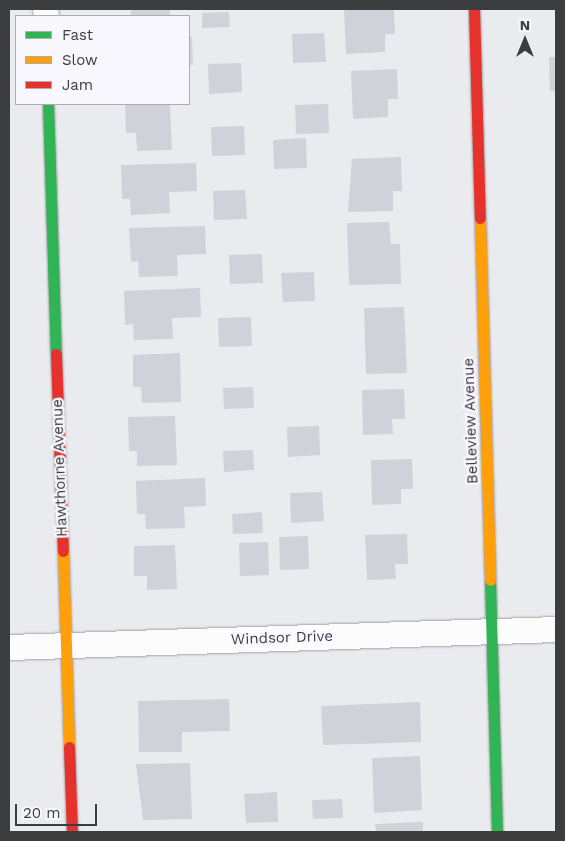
<!DOCTYPE html>
<style>
body{margin:0}
#map{position:relative;width:565px;height:841px;overflow:hidden;background:#eaebef;font-family:"Work Sans",sans-serif}
div>[style]{position:absolute}
.building>*{inset:0;background:#d1d2d9}
.roads{filter:drop-shadow(0 0 1px #a0a0a3) drop-shadow(0 0 1px #a0a0a3)}
.street>*{height:25px;margin:-12.5px;padding:0 12.5px;transform-origin:12.5px;border-radius:12.5px;background:#fcfcfd}
.fast>*{height:11px;margin:-5.5px;padding:0 5.5px;transform-origin:5.5px;border-radius:5.5px;background:#30b455}
.slow>*{height:11px;margin:-5.5px;padding:0 5.5px;transform-origin:5.5px;border-radius:5.5px;background:#ff9f0a}
.jam>*{height:11px;margin:-5.5px;padding:0 5.5px;transform-origin:5.5px;border-radius:5.5px;background:#e5322d}
span{translate:-50% -50%;white-space:nowrap;text-align:center;line-height:1.15;-webkit-text-stroke:4.5px #f7f7fd;paint-order:stroke}
.street-label{font-size:15px;color:#3c3d3f}
.frame{position:absolute;inset:0;border:10px solid #3c3d3f;pointer-events:none}
.legend{position:absolute;left:15px;top:15px;width:175px;height:90px;box-sizing:border-box;background:#f7f7fd;border:1px solid #acadb1;margin:0;padding:6px 9px;list-style:none;font-size:15px;color:#3c3d3f}
.legend li{display:flex;align-items:center;gap:10px;height:25px}
.legend b{width:25px;border:1px solid #acadb1}
.north{position:absolute;left:500px;top:15px;width:50px;height:50px;-webkit-text-stroke:4px #f7f7fd;paint-order:stroke;rotate:0deg;font-size:14px;font-weight:700;line-height:20px;text-align:center;color:#3c3d3f}
.north::after{content:'';display:block;margin:auto;width:18px;height:22px;background:#3c3d3f;clip-path:polygon(50% 0,100% 100%,50% 72%,0 100%)}
.scale{position:absolute;left:15px;top:804px;width:82px;height:22px;box-sizing:border-box;border:2px solid #3c3d3f;border-top:0;padding-left:6px;font-size:15px;line-height:18px;white-space:nowrap;color:#3c3d3f;-webkit-text-stroke:4px #f7f7fd;paint-order:stroke}
</style>
<div id="map">
<div class="building">
<i style="clip-path:polygon(131px 9px,170px 9px,170px 16px,131px 16px)"></i>
<i style="clip-path:polygon(344px 9px,394px 9px,395px 34px,385px 34px,385px 52px,346px 54px)"></i>
<i style="clip-path:polygon(229px 12px,230px 27px,202px 28px,202px 13px)"></i>
<i style="clip-path:polygon(324px 33px,326px 62px,293px 63px,292px 34px)"></i>
<i style="clip-path:polygon(189px 37px,192px 37px,193px 65px,189px 65px)"></i>
<i style="clip-path:polygon(549px 57px,556px 57px,556px 91px,550px 91px)"></i>
<i style="clip-path:polygon(241px 63px,242px 92px,209px 94px,208px 64px)"></i>
<i style="clip-path:polygon(397px 69px,398px 99px,388px 99px,388px 117px,353px 119px,351px 71px)"></i>
<i style="clip-path:polygon(125px 104px,170px 104px,172px 150px,137px 151px,136px 133px,126px 133px)"></i>
<i style="clip-path:polygon(328px 104px,329px 133px,296px 134px,295px 105px)"></i>
<i style="clip-path:polygon(244px 126px,245px 155px,212px 156px,211px 127px)"></i>
<i style="clip-path:polygon(306px 138px,307px 168px,274px 169px,273px 140px)"></i>
<i style="clip-path:polygon(401px 157px,402px 191px,393px 191px,393px 211px,348px 212px,352px 159px)"></i>
<i style="clip-path:polygon(196px 163px,197px 191px,169px 192px,170px 213px,131px 215px,130px 199px,122px 199px,121px 165px)"></i>
<i style="clip-path:polygon(245px 190px,247px 219px,214px 220px,213px 191px)"></i>
<i style="clip-path:polygon(389px 222px,391px 244px,400px 244px,401px 284px,349px 285px,347px 223px)"></i>
<i style="clip-path:polygon(205px 226px,206px 254px,177px 255px,178px 276px,139px 277px,138px 261px,131px 262px,129px 228px)"></i>
<i style="clip-path:polygon(262px 254px,263px 283px,230px 284px,229px 255px)"></i>
<i style="clip-path:polygon(314px 272px,315px 301px,283px 302px,281px 273px)"></i>
<i style="clip-path:polygon(200px 288px,201px 317px,172px 318px,173px 339px,134px 340px,133px 324px,125px 325px,124px 291px)"></i>
<i style="clip-path:polygon(404px 307px,407px 373px,366px 374px,364px 308px)"></i>
<i style="clip-path:polygon(251px 317px,252px 346px,219px 347px,218px 318px)"></i>
<i style="clip-path:polygon(180px 353px,181px 402px,142px 403px,141px 387px,133px 387px,133px 355px)"></i>
<i style="clip-path:polygon(253px 387px,254px 408px,224px 409px,223px 388px)"></i>
<i style="clip-path:polygon(404px 389px,405px 419px,392px 419px,393px 434px,363px 435px,362px 390px)"></i>
<i style="clip-path:polygon(175px 416px,177px 465px,137px 466px,137px 451px,129px 451px,128px 417px)"></i>
<i style="clip-path:polygon(319px 426px,320px 455px,288px 457px,287px 427px)"></i>
<i style="clip-path:polygon(253px 450px,254px 470px,224px 472px,223px 451px)"></i>
<i style="clip-path:polygon(412px 459px,413px 489px,401px 489px,401px 504px,372px 505px,371px 460px)"></i>
<i style="clip-path:polygon(205px 478px,206px 506px,184px 507px,185px 528px,146px 529px,145px 514px,137px 514px,136px 481px)"></i>
<i style="clip-path:polygon(322px 492px,324px 521px,291px 523px,290px 493px)"></i>
<i style="clip-path:polygon(262px 512px,263px 533px,233px 534px,232px 514px)"></i>
<i style="clip-path:polygon(407px 534px,408px 564px,395px 564px,396px 579px,367px 580px,365px 535px)"></i>
<i style="clip-path:polygon(308px 536px,309px 569px,280px 570px,279px 537px)"></i>
<i style="clip-path:polygon(268px 542px,269px 575px,240px 576px,239px 543px)"></i>
<i style="clip-path:polygon(175px 545px,177px 589px,147px 590px,147px 576px,134px 576px,134px 546px)"></i>
<i style="clip-path:polygon(229px 699px,230px 731px,182px 732px,182px 752px,139px 752px,138px 701px)"></i>
<i style="clip-path:polygon(420px 702px,421px 742px,323px 745px,321px 706px)"></i>
<i style="clip-path:polygon(420px 756px,422px 810px,374px 813px,372px 758px)"></i>
<i style="clip-path:polygon(190px 763px,192px 819px,143px 820px,136px 764px)"></i>
<i style="clip-path:polygon(277px 792px,278px 822px,246px 823px,244px 794px)"></i>
<i style="clip-path:polygon(342px 799px,343px 818px,313px 819px,312px 800px)"></i>
<i style="clip-path:polygon(423px 822px,423px 832px,376px 832px,375px 824px)"></i>
</div>
<div class="roads">
<div class="street">
<i style="left:45px;top:9px;width:7px;rotate:82deg"></i>
<i style="left:9px;top:647px;width:547px;rotate:-1.88deg"></i>
</div>
<div class="fast">
<i style="left:48px;top:104px;width:250px;rotate:88.2deg"></i>
<i style="left:490px;top:580px;width:252px;rotate:88.4deg"></i>
</div>
<div class="slow">
<i style="left:480px;top:218px;width:362px;rotate:88.4deg"></i>
<i style="left:63px;top:551px;width:196px;rotate:88.2deg"></i>
</div>
<div class="jam">
<i style="left:474px;top:9px;width:209px;rotate:88.4deg"></i>
<i style="left:56px;top:354px;width:197px;rotate:88deg"></i>
<i style="left:69px;top:747px;width:85px;rotate:88deg"></i>
</div>
</div>
<div class="street-label">
<span style="left:471px;top:421px;rotate:-92deg">Belleview Avenue</span>
<span style="left:60px;top:468px;rotate:-92deg">Hawthorne Avenue</span>
<span style="left:282px;top:638px;rotate:-2deg">Windsor Drive</span>
</div>
<div class="frame"></div>
<ul class="legend">
<li><b style="height:6px;background:#30b455"></b>Fast</li>
<li><b style="height:6px;background:#ff9f0a"></b>Slow</li>
<li><b style="height:6px;background:#e5322d"></b>Jam</li>
</ul>
<div class="north">N</div>
<div class="scale">20 m</div>
</div>
